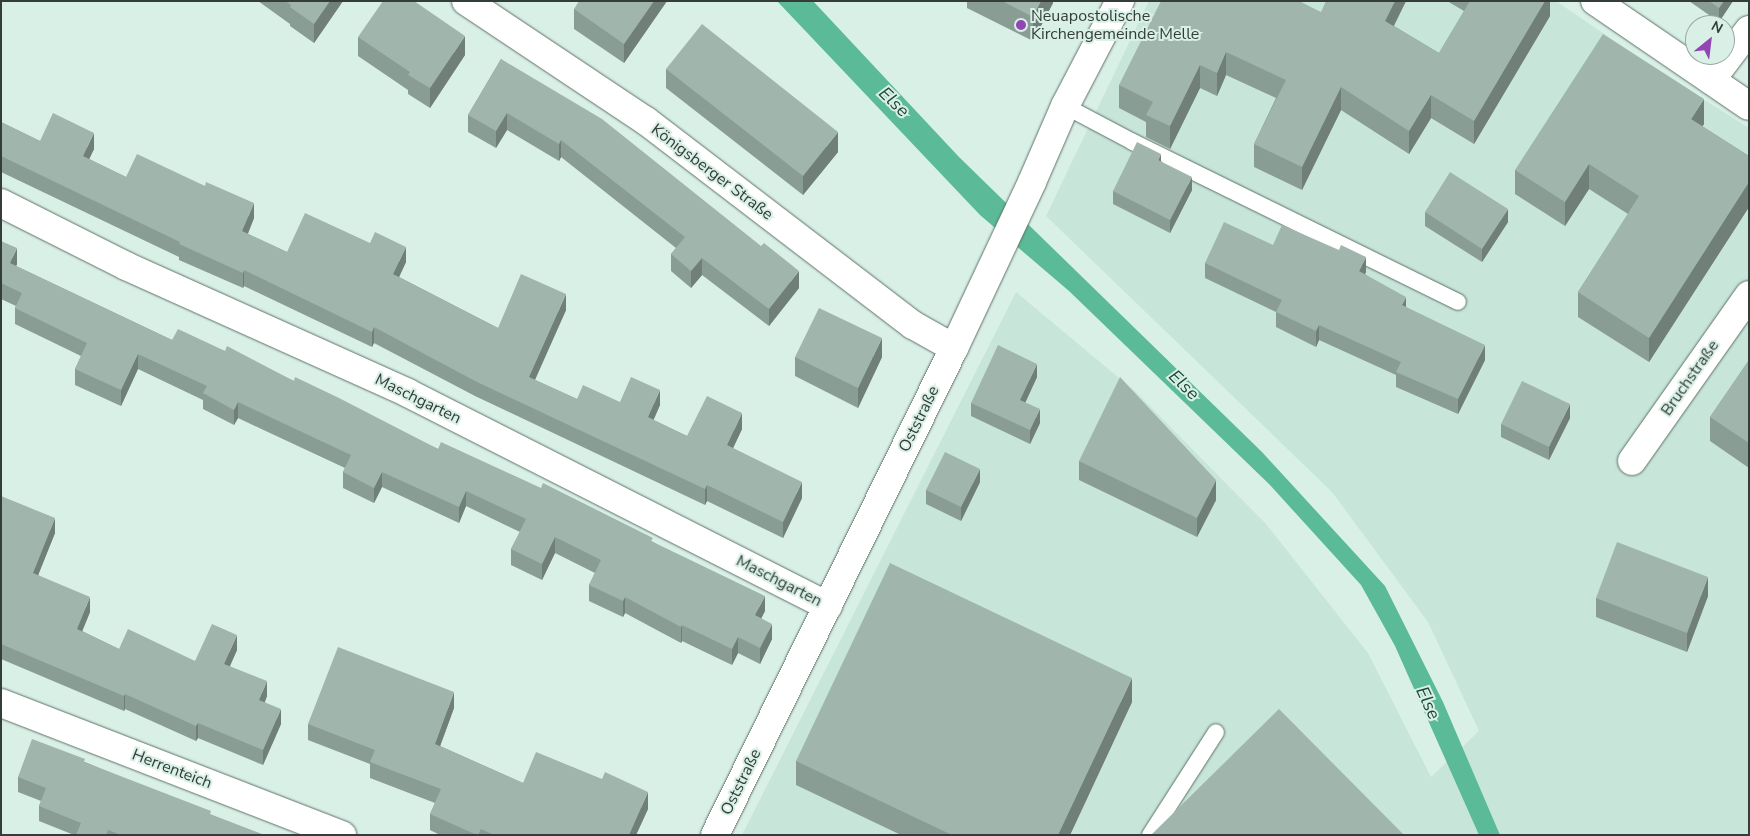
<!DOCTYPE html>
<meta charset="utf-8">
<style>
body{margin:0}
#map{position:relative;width:1750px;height:836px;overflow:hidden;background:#d9f0e6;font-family:"Nunito Sans",sans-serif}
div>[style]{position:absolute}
.built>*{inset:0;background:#c7e6d9}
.water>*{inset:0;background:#5bbb98}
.roads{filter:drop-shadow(0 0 1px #5e7169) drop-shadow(0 0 1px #5e7169)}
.lane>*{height:16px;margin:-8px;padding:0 8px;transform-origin:8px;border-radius:8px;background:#fff}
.street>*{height:28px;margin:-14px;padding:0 14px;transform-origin:14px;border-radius:14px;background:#fff}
.secondary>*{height:28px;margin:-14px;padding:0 14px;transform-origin:14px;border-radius:14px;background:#fff}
.wall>*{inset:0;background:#8a9d94}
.shaded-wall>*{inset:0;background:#707f78}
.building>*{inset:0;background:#a0b6ac}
.dots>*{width:14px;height:14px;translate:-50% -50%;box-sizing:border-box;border:2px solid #d9f0e6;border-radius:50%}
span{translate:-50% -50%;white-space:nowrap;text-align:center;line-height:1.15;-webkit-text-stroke:4px #d9f0e6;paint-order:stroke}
.poi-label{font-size:16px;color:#343d39}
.left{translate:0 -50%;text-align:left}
.street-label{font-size:16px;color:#343d39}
.water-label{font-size:18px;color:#1c4637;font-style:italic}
.frame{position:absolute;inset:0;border:2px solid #343d39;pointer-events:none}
.north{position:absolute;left:1685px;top:15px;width:50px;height:50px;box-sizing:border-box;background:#d9f0e6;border:1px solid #97a8a1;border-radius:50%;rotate:29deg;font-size:14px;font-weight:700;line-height:20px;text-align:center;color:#343d39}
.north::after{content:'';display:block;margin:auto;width:18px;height:22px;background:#9345b6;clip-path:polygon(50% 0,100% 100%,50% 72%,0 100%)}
</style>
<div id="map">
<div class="built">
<i style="clip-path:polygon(1149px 1px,1556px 1px,1657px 70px,1749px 128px,1749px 835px,742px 835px,1016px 292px,1136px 392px,1266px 524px,1368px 653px,1431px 777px,1479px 731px,1428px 622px,1332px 492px,1046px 216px)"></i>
</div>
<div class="water">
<i style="clip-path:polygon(777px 1px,813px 1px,959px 157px,1262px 452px,1385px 586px,1443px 702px,1500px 835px,1479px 835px,1395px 646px,1361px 585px,1269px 484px,1069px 291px,980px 215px)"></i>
</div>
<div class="roads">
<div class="lane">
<i style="left:1065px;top:106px;width:77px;rotate:27.9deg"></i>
<i style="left:1133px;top:142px;width:362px;rotate:26.2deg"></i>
<i style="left:1150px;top:835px;width:122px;rotate:-57.3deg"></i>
</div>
<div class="street">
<i style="left:466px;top:1px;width:216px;rotate:33.7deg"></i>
<i style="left:646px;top:121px;width:336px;rotate:37.4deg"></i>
<i style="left:913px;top:325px;width:47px;rotate:29.3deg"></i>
<i style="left:1595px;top:1px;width:186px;rotate:34.3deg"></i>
<i style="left:1711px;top:80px;width:63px;rotate:-52.8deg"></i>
<i style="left:1px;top:203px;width:140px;rotate:26.7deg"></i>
<i style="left:126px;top:266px;width:309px;rotate:24.2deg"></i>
<i style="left:408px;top:393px;width:471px;rotate:26.9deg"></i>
<i style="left:1632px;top:461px;width:203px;rotate:-54.8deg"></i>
<i style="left:715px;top:835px;width:542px;rotate:-63.86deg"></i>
<i style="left:954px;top:348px;width:183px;rotate:-64.8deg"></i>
<i style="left:1032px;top:182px;width:83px;rotate:-66.5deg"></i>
<i style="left:1065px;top:106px;width:119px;rotate:-62.4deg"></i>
</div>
<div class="secondary">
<i style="left:1px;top:703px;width:366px;rotate:21.2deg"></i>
</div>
</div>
<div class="wall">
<i style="clip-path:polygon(258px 1px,343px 1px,314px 43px,290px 26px,290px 24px)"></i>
<i style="clip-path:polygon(667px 1px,624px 63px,574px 29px,574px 9px)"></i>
<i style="clip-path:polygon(967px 1px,1053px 1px,1053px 3px,1033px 41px,967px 8px)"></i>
<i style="clip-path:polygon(1406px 1px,1394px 26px,1439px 53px,1464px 11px,1447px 1px,1550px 1px,1550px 16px,1474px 144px,1431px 118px,1409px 154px,1341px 110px,1302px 190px,1254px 167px,1254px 144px,1276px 98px,1226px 75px,1217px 96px,1200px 88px,1170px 149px,1146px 137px,1146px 122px,1119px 108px,1119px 85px,1321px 12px)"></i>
<i style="clip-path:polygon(1689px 1px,1733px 1px,1719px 22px)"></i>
<i style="clip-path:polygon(358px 37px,465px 55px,430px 108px,408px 94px,408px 90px,358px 56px)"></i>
<i style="clip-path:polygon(501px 59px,799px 288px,769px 326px,702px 275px,691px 288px,671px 271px,671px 254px,676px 248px,561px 157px,559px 161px,507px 130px,496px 148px,468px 132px,468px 115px)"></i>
<i style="clip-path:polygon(666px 69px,838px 152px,803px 195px,666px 88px)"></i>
<i style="clip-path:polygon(1px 122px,40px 141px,94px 149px,89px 159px,126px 177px,254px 218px,248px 234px,287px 252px,406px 262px,399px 277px,498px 328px,566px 310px,535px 380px,577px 399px,660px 405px,653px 420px,687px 436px,742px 429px,733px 448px,802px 498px,783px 538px,707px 501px,705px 505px,475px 396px,374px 343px,372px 347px,244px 286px,243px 288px,179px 260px,179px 257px,1px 172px)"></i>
<i style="clip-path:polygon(1704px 124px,1702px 126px,1749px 156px,1749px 207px,1649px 362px,1578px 317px,1578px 292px,1628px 214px,1589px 189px,1565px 226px,1515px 194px,1515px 170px)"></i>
<i style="clip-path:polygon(1161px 161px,1192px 190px,1170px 233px,1113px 204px,1113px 191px)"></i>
<i style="clip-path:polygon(1425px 212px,1508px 222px,1482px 262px,1425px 226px)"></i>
<i style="clip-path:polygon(1px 241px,17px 264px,16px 266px,172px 340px,225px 351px,294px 381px,438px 449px,653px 542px,765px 611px,761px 618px,772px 639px,760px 664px,738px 653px,732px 665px,682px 641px,681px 643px,625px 613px,623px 617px,589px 601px,589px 585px,595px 573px,555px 553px,542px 580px,511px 565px,511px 549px,520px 532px,466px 506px,459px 523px,382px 487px,374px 503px,343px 488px,343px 472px,345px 468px,238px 418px,234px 425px,203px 409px,203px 400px,138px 369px,121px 406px,75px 385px,75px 369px,81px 356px,15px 324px,15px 308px,16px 306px,1px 299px)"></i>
<i style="clip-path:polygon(1273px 245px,1366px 272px,1365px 274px,1406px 307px,1485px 360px,1458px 414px,1396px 387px,1396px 375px,1319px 340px,1316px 347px,1276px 327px,1276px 312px,1205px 278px,1205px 263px)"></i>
<i style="clip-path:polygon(795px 357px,882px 357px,858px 408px,795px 376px)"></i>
<i style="clip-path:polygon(1749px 360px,1749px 468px,1710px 441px,1710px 417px)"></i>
<i style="clip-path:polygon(1037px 377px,1025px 403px,1040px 423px,1030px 444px,971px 416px,971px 403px)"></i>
<i style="clip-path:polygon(1570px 418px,1549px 460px,1501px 437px,1501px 424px)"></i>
<i style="clip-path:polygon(1079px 461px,1216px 500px,1197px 537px,1079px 480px)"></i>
<i style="clip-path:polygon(980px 482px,961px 521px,926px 504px,926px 490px)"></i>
<i style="clip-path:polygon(1px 496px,55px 533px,38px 575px,90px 612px,82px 631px,119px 649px,195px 661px,237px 650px,230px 666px,267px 696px,265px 702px,281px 724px,263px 765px,198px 738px,196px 741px,125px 709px,124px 711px,1px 659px)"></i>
<i style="clip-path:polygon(1708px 596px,1687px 652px,1596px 617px,1596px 598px)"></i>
<i style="clip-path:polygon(1132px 702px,1070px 835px,901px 835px,796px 785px,796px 761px)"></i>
<i style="clip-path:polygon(454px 708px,440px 746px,523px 783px,648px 809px,636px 835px,440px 835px,430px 830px,430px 814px,435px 803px,370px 778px,370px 764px,308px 740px,308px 724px)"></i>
<i style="clip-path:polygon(85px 762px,211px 815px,264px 835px,74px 835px,39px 821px,39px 806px,41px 801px,18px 792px,18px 777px)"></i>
</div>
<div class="shaded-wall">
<i style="clip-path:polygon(330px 1px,343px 1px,314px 43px,314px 24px)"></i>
<i style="clip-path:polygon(654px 1px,667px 1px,624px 63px,624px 44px)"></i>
<i style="clip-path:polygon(1041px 1px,1053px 1px,1053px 3px,1033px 41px,1033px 17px)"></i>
<i style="clip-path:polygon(1395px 1px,1406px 1px,1385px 43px,1385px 21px)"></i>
<i style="clip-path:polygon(1545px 1px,1550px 1px,1550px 16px,1474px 144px,1474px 121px)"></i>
<i style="clip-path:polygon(1724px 1px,1733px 1px,1719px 22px,1719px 8px)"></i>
<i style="clip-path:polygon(465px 36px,465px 55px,430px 108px,430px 88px)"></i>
<i style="clip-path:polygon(1226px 52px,1226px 75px,1217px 96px,1217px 73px)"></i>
<i style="clip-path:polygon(1200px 65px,1200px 88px,1170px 149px,1170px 126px)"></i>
<i style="clip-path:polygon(1341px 87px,1341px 110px,1302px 190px,1302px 167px)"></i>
<i style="clip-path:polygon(1431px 95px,1431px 118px,1409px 154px,1409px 131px)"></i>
<i style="clip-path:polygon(1704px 99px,1704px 124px,1691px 143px,1691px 119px)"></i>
<i style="clip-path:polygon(507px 113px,507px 130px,496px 148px,496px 131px)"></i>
<i style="clip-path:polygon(838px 132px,838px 152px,803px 195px,803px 176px)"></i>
<i style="clip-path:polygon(94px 133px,94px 149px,83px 172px,83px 156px)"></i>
<i style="clip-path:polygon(561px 140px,561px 157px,559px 161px,559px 144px)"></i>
<i style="clip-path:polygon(1161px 154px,1161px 167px,1158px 160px)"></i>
<i style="clip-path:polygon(1589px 164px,1589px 189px,1565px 226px,1565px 202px)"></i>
<i style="clip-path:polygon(1192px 177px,1192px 190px,1170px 233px,1170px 220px)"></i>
<i style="clip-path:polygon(1749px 182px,1749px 207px,1649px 362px,1649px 338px)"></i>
<i style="clip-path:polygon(254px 203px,254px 218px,242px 247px,242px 231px)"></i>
<i style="clip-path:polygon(1508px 209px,1508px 222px,1482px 262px,1482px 249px)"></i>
<i style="clip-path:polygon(406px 247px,406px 262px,393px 290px,393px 274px)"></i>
<i style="clip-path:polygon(17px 248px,17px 264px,10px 279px,10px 263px)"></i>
<i style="clip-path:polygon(1366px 257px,1366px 272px,1359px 286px,1359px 271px)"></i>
<i style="clip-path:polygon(702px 258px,702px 275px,691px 288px,691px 271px)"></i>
<i style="clip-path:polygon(244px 270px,244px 286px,243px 288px,243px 273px)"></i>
<i style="clip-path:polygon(799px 271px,799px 288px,769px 326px,769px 309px)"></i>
<i style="clip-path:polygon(566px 294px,566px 310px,529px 393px,529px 377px)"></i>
<i style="clip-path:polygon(1406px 297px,1406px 312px,1402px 305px)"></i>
<i style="clip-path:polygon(1319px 325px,1319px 340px,1316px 347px,1316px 331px)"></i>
<i style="clip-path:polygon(374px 327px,374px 343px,372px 347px,372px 332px)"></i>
<i style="clip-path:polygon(882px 338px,882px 357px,858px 408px,858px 388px)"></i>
<i style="clip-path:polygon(1485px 345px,1485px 360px,1458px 414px,1458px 399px)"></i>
<i style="clip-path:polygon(138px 354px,138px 369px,121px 406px,121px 390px)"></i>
<i style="clip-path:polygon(1037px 364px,1037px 377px,1020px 414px,1020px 400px)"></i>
<i style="clip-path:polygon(660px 390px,660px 405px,648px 433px,648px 417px)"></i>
<i style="clip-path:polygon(238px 402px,238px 418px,234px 425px,234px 410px)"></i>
<i style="clip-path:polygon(1570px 404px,1570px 418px,1549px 460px,1549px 447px)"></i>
<i style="clip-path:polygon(1040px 409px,1040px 423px,1030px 444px,1030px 430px)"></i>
<i style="clip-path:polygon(742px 413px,742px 429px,727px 461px,727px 445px)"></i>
<i style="clip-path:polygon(980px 469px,980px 482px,961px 521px,961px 507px)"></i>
<i style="clip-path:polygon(382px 472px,382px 487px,374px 503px,374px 488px)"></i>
<i style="clip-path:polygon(1216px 480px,1216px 500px,1197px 537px,1197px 518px)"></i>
<i style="clip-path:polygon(802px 482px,802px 498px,783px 538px,783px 522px)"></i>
<i style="clip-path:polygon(707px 485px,707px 501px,705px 505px,705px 489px)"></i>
<i style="clip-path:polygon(466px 491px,466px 506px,459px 523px,459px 507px)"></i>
<i style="clip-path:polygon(55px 518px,55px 533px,33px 588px,33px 573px)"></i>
<i style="clip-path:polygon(555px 537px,555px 553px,542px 580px,542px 564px)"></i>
<i style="clip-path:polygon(1708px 577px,1708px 596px,1687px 652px,1687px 633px)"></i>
<i style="clip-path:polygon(765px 596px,765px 611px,755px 631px,755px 615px)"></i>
<i style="clip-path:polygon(90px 597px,90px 612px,77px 644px,77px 629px)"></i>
<i style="clip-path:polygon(625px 597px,625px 613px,623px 617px,623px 601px)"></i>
<i style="clip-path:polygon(772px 624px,772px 639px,760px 664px,760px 648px)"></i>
<i style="clip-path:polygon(682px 625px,682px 641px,681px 643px,681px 627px)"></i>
<i style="clip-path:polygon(237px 635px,237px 650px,224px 679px,224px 664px)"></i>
<i style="clip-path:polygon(738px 637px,738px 653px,732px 665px,732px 649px)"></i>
<i style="clip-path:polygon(1132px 678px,1132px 702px,1070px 835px,1058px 835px)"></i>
<i style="clip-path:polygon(267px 681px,267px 696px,259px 715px,259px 700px)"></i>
<i style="clip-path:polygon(454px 692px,454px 708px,435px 760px,435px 744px)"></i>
<i style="clip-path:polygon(125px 694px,125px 709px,124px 711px,124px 696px)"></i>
<i style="clip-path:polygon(281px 709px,281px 724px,263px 765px,263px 750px)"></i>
<i style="clip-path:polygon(198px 723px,198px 738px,196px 741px,196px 726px)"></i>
<i style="clip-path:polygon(648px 792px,648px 809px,636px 835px,629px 835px)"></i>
</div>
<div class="building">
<i style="clip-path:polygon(285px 1px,330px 1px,314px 24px,290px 7px,291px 5px)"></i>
<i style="clip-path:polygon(383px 1px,414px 1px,465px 36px,430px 88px,408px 75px,410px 72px,358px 37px)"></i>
<i style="clip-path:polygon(579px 1px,654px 1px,624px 44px,574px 9px)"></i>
<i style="clip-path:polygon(1002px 1px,1041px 1px,1033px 17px)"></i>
<i style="clip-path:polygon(1161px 1px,1299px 1px,1321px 12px,1326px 1px,1395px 1px,1385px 21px,1439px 53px,1470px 1px,1545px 1px,1474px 121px,1431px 95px,1409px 131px,1341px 87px,1302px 167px,1254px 144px,1286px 80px,1226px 52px,1217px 73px,1200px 65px,1170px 126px,1146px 115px,1153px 102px,1119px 85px)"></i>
<i style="clip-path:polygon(1709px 1px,1724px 1px,1719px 8px)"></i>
<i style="clip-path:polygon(702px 24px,838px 132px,803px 176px,666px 69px)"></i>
<i style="clip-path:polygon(1603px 34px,1704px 99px,1691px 119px,1749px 156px,1749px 182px,1649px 338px,1578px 292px,1639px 196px,1589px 164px,1565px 202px,1515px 170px)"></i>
<i style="clip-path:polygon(501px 59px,602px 119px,761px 246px,764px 243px,799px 271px,769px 309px,702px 258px,691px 271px,671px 254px,685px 237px,561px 140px,559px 144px,507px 113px,496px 131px,468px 115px)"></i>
<i style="clip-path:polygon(53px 113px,94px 133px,83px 156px,126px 177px,137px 154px,205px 186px,206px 182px,254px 203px,242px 231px,287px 252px,305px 213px,370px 243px,375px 232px,406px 247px,393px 274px,498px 328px,521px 274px,566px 294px,529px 377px,577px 399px,583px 385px,620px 402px,631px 377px,660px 390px,648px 417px,687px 436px,707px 396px,742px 413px,727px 445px,802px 482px,783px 522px,707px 485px,705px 489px,475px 381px,374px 327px,372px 332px,244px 270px,243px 273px,179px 244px,180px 242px,1px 156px,1px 122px,40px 141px)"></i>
<i style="clip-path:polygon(1137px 142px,1161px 154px,1158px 160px,1192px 177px,1170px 220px,1113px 191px)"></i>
<i style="clip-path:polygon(1450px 172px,1508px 209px,1482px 249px,1425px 212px)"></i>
<i style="clip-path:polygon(1224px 222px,1273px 245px,1282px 225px,1339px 250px,1341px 245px,1366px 257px,1359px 271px,1406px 297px,1402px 305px,1485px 345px,1458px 399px,1396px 372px,1401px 362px,1319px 325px,1316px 331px,1276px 312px,1282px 300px,1205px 263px)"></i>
<i style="clip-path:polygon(1px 241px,17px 248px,10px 263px,172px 340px,178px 329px,225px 351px,227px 346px,294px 381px,295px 377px,339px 398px,438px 449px,441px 442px,541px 488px,543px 483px,653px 538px,651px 541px,765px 596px,755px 615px,772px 624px,760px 648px,738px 637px,732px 649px,682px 625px,681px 627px,625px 597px,623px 601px,589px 585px,601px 560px,555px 537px,542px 564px,511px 549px,526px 519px,466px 491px,459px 507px,382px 472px,374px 488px,343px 472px,351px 455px,238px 402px,234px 410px,203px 393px,207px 386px,138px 354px,121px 390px,75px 369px,87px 343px,15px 308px,22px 293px,1px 283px)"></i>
<i style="clip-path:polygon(819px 308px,882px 338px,858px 388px,795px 357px)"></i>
<i style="clip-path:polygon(998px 345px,1037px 364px,1020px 400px,1040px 409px,1030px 430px,971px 403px)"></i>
<i style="clip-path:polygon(1749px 360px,1749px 443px,1710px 417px)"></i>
<i style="clip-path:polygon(1120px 377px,1216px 480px,1197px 518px,1079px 461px)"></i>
<i style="clip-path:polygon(1522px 381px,1570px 404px,1549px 447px,1501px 424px)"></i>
<i style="clip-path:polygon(945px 452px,980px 469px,961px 507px,926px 490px)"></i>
<i style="clip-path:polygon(1px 496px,55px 518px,33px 573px,90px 597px,77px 629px,119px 649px,128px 629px,195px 661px,212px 624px,237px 635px,224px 664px,267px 681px,259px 700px,281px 709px,263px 750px,198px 723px,196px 726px,125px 694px,124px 696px,1px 644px)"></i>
<i style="clip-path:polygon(1617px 542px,1708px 577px,1687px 633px,1596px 598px)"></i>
<i style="clip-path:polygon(890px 563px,1132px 678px,1058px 835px,952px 835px,796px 761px)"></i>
<i style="clip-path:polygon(338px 647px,454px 692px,435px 744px,523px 783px,536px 752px,602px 779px,605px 772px,648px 792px,629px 835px,494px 835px,481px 829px,478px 835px,477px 835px,430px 814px,441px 789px,370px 762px,375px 750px,308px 724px)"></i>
<i style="clip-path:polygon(1279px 709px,1404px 835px,1151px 835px)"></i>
<i style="clip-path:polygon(32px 739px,85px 759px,84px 762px,211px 811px,210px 814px,264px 835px,121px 835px,108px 830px,106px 835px,76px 835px,81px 823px,39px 806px,46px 788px,18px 777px)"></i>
</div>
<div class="dots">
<i style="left:1021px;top:25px;background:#9345b6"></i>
</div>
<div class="poi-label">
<span class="left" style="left:1031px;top:25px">Neuapostolische<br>Kirchengemeinde Melle</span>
</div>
<div class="street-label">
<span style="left:712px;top:172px;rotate:37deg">Königsberger Straße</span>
<span style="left:1690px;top:378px;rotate:-55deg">Bruchstraße</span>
<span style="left:418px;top:399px;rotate:26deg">Maschgarten</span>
<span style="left:919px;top:419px;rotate:-64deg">Oststraße</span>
<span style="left:779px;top:581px;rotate:27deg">Maschgarten</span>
<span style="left:172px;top:769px;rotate:21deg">Herrenteich</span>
<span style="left:741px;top:782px;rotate:-64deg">Oststraße</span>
</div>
<div class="water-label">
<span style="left:894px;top:102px;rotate:44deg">Else</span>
<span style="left:1184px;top:385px;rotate:44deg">Else</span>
<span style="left:1428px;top:703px;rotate:65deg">Else</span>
</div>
<div class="frame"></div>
<div class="north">N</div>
</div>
